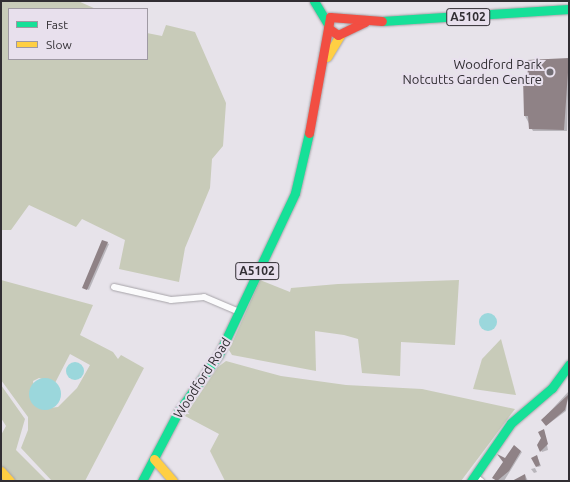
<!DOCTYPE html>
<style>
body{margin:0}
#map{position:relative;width:570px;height:482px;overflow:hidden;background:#e7e3ea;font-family:Ubuntu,sans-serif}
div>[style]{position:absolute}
.green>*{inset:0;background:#c8cbb9}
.water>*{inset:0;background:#9bd7dc}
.round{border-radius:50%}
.shadow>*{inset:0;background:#0003}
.building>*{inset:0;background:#8f8286}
.roads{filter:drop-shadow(0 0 1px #a6a3a8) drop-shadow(0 0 1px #a6a3a8)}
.street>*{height:6px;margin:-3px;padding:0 3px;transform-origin:3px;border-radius:3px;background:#fbfbfc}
.fast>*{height:9px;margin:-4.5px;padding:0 4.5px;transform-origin:4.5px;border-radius:4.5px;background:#16e098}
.slow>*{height:9px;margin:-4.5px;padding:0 4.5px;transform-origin:4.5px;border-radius:4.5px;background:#ffcf43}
.jam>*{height:9px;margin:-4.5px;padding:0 4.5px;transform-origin:4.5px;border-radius:4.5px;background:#f24e42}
.dots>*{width:11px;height:11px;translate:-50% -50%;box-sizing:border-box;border:2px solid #e8e0ed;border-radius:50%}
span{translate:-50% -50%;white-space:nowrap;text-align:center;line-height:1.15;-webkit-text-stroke:4px #e8e0ed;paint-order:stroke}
.shield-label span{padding:1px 3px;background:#e8e0ed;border:1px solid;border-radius:3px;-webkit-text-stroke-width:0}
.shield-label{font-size:12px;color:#312e33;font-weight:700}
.poi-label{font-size:13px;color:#312e33}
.right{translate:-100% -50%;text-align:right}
.street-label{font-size:13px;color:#312e33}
.frame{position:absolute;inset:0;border:2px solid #312e33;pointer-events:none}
.legend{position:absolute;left:8px;top:8px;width:140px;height:52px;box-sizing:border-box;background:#e8e0ed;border:1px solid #9f99a3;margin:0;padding:5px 7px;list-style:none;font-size:12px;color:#312e33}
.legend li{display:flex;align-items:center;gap:8px;height:20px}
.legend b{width:20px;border:1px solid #9f99a3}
</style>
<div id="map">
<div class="green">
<i style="clip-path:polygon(1px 1px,78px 1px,96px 9px,9px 9px,9px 59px,147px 59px,147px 33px,162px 36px,166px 25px,195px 32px,226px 103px,223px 146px,212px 159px,210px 188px,185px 248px,179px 282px,119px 269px,125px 240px,82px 219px,76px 227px,29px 205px,11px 230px,1px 230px)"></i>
<i style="clip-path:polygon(evenodd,1px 280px,93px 305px,80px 335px,113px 352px,118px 359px,121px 355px,144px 368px,85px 481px,52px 481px,21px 448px,28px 430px,28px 417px,1px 380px,1px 280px,70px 354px,90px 365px,77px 388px,58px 407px,41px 409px,36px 406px,33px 381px,39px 378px,55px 383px,70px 354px)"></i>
<i style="clip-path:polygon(260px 280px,290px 292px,291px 288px,338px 284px,459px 280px,455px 345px,401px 342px,400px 376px,362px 373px,358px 339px,344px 335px,315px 331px,316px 371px,232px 355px,229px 350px)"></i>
<i style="clip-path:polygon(501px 339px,516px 395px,473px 389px,482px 359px)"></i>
<i style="clip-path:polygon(226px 361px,281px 376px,346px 385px,422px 389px,515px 409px,461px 481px,225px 481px,210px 451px,219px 434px,185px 416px,218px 367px)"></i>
<i style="clip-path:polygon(1px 385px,25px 419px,16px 450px,47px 481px,13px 481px,1px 468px,1px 435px,6px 426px,1px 418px)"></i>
</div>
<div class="water">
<i class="round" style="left:479px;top:313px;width:18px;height:18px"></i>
<i class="round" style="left:66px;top:362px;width:18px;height:18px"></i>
<i class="round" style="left:29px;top:378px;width:32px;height:32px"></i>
</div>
<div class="shadow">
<i style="clip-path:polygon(569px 59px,567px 131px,533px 131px,525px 116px,529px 61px)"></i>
<i style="clip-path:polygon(103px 241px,109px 244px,89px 290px,83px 287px)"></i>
<i style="clip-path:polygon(569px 391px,566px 411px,547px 425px,542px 420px)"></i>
<i style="clip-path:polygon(544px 430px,548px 450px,542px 452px,538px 445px,542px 438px,540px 432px)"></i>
<i style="clip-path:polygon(514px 447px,522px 452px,504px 481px,499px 481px,493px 477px)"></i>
<i style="clip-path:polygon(537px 456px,541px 466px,538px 467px,536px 466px)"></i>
<i style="clip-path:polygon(535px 468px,537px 472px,534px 473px,531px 469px)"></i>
<i style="clip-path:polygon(525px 475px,528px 481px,514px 481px)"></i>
</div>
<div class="building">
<i style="clip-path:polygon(569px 58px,564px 130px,529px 129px,528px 116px,524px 116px,523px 78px,528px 78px,527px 60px)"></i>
<i style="clip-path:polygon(102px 240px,108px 242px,87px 290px,82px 288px)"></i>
<i style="clip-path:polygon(569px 394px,565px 410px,546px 426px,541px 420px)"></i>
<i style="clip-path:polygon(544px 429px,548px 444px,540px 452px,537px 445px,541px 438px,538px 432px)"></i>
<i style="clip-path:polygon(514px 445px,521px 451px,509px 471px,497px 481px,492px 478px,503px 462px,497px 454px,505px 458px)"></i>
<i style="clip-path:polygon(537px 455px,540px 465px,536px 467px,531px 458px)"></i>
<i style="clip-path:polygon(525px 474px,526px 481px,512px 481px)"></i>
</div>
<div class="roads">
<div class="street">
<i style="left:114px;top:287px;width:58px;rotate:12.8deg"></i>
<i style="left:171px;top:300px;width:33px;rotate:-5deg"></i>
<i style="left:204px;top:297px;width:39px;rotate:23deg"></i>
<i style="left:474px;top:476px;width:9px;rotate:36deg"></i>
</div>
<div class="fast">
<i style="left:314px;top:1px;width:26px;rotate:59deg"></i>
<i style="left:382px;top:21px;width:187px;rotate:-3.7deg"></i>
<i style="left:142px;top:481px;width:78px;rotate:-62.4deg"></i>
<i style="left:178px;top:412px;width:71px;rotate:-54.7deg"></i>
<i style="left:219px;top:354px;width:178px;rotate:-64.7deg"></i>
<i style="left:295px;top:193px;width:62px;rotate:-76.9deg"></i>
<i style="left:471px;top:481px;width:70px;rotate:-55.4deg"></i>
<i style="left:511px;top:423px;width:54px;rotate:-40.5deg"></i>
<i style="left:552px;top:388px;width:29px;rotate:-54deg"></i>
</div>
<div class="slow">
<i style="left:327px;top:57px;width:27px;rotate:-59deg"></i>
<i style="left:154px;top:459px;width:29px;rotate:49deg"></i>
<i style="left:1px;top:471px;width:13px;rotate:48deg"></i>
</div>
<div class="jam">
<i style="left:328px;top:28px;width:12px;rotate:35deg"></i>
<i style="left:338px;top:35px;width:30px;rotate:-26deg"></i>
<i style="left:309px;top:133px;width:118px;rotate:-79.7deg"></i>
<i style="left:330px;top:17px;width:52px;rotate:4.4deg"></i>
</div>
</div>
<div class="dots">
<i style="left:550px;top:72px;background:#716d73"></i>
</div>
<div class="shield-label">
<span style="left:468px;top:17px">A5102</span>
<span style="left:257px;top:271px">A5102</span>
</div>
<div class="poi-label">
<span class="right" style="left:542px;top:72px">Woodford Park<br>Notcutts Garden Centre</span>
</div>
<div class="street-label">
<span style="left:202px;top:378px;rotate:-57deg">Woodford Road</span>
</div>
<div class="frame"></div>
<ul class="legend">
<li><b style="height:5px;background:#16e098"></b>Fast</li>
<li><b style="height:5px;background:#ffcf43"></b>Slow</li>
</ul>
</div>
